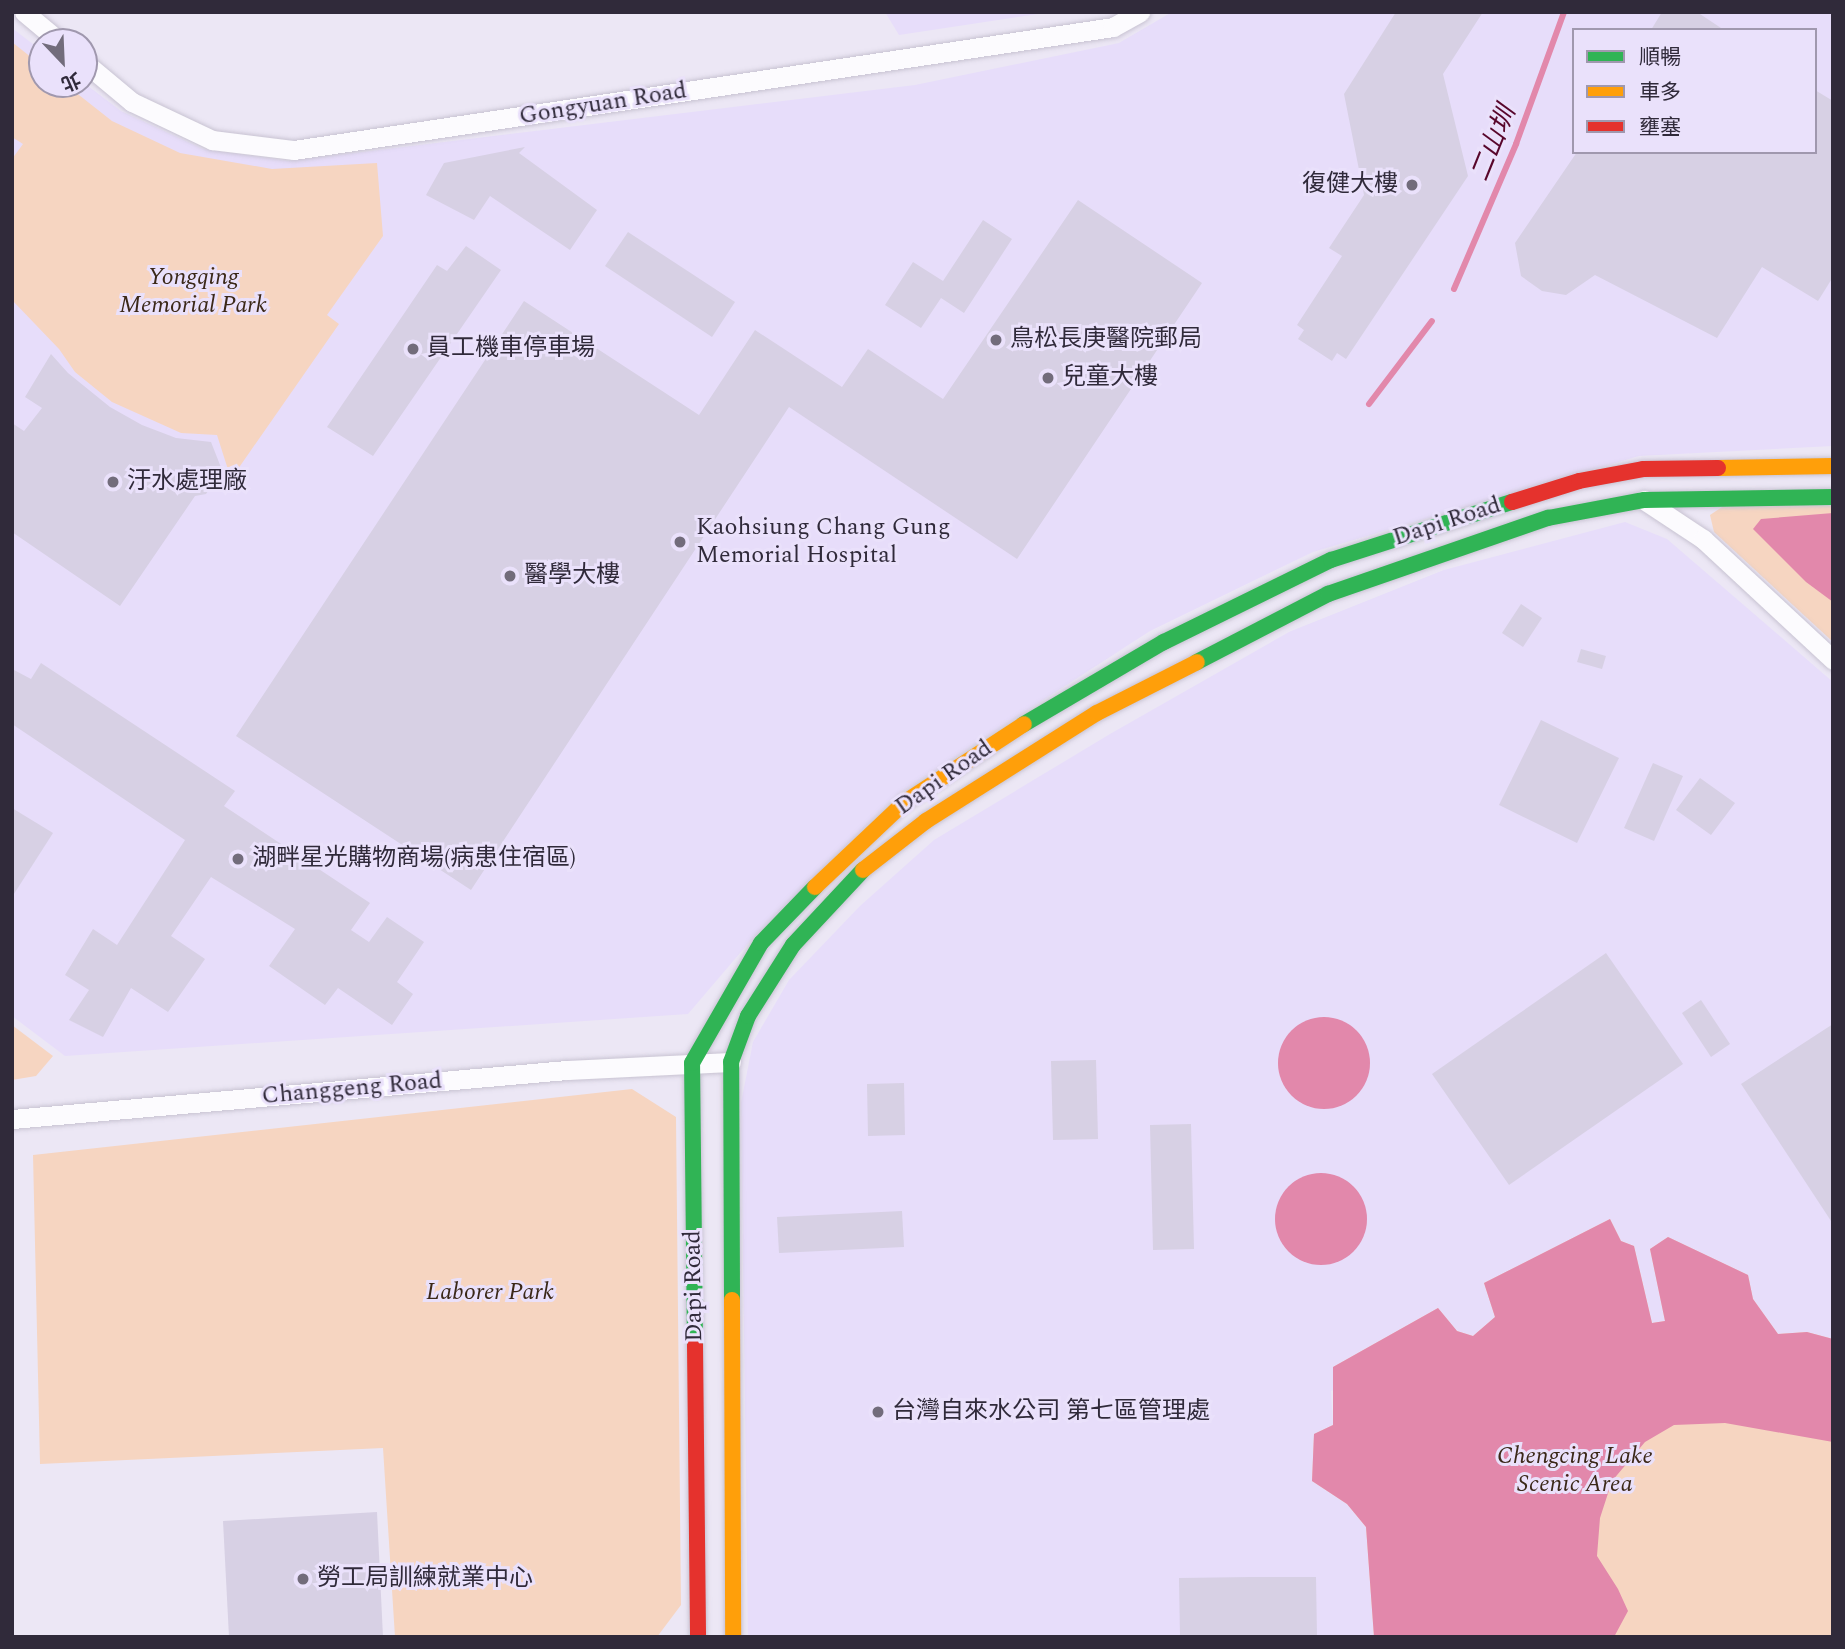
<!DOCTYPE html>
<meta charset="utf-8">
<style>
body{margin:0}
#map{position:relative;width:1845px;height:1649px;overflow:hidden;background:#ece7f5;font-family:Spectral,"Noto Sans TC",serif}
div>[style]{position:absolute}
.built>*{inset:0;background:#e7ddfa}
.green>*{inset:0;background:#f6d5c1}
.water>*{inset:0;background:#e288ab}
.round{border-radius:50%}
.stream>*{height:6px;margin:-3px;padding:0 3px;transform-origin:3px;border-radius:3px;background:#e288ab}
.building>*{inset:0;background:#d7d0e4}
.roads{filter:drop-shadow(0 0 2px #c8c3d2) drop-shadow(0 0 2px #c8c3d2)}
.street>*{height:19px;margin:-9.5px;padding:0 9.5px;transform-origin:9.5px;border-radius:9.5px;background:#fcfbfe}
.fast>*{height:16px;margin:-8px;padding:0 8px;transform-origin:8px;border-radius:8px;background:#30b455}
.slow>*{height:16px;margin:-8px;padding:0 8px;transform-origin:8px;border-radius:8px;background:#ff9f0a}
.jam>*{height:16px;margin:-8px;padding:0 8px;transform-origin:8px;border-radius:8px;background:#e5322d}
.dots>*{width:19px;height:19px;translate:-50% -50%;box-sizing:border-box;border:4px solid #eae1fb;border-radius:50%}
span{translate:-50% -50%;white-space:nowrap;text-align:center;line-height:1.15;-webkit-text-stroke:6px #eae1fb;paint-order:stroke}
.street-label{font-size:24px;color:#302a3a}
.poi-label{font-size:24px;color:#302a3a}
.right{translate:-100% -50%;text-align:right}
.left{translate:0 -50%;text-align:left}
.park-label{font-size:24px;color:#3b2818;font-style:italic}
.water-label{font-size:26px;color:#58062b;font-style:italic}
.frame{position:absolute;inset:0;border:14px solid #302a3a;pointer-events:none}
.legend{position:absolute;left:1572px;top:28px;width:245px;height:126px;box-sizing:border-box;background:#eae1fb;border:2px solid #a098ae;margin:0;padding:9px 12px;list-style:none;font-size:21px;color:#302a3a}
.legend li{display:flex;align-items:center;gap:14px;height:35px}
.legend b{width:35px;border:2px solid #a098ae}
.north{position:absolute;left:28px;top:28px;width:70px;height:70px;box-sizing:border-box;background:#eae1fb;border:2px solid #a098ae;border-radius:50%;rotate:157deg;font-size:19px;font-weight:700;line-height:28px;text-align:center;color:#302a3a}
.north::after{content:'';display:block;margin:auto;width:24px;height:32px;background:#726c7b;clip-path:polygon(50% 0,100% 100%,50% 72%,0 100%)}
</style>
<div id="map">
<div class="built">
<i style="clip-path:polygon(885px 12px,1051px 12px,899px 35px)"></i>
<i style="clip-path:polygon(evenodd,1172px 12px,1833px 12px,1833px 446px,1639px 456px,1313px 552px,1150px 631px,897px 795px,752px 939px,688px 1014px,65px 1056px,12px 1016px,12px 28px,42px 51px,42px 84px,84px 83px,121px 111px,203px 149px,288px 161px,915px 85px,1119px 43px,1172px 12px,1574px 30px,1815px 30px,1815px 152px,1574px 152px,1574px 30px)"></i>
<i style="clip-path:polygon(1625px 522px,1667px 539px,1833px 682px,1833px 1339px,1807px 1332px,1778px 1334px,1753px 1299px,1650px 1249px,1666px 1321px,1652px 1323px,1634px 1246px,1621px 1241px,1610px 1219px,1473px 1336px,1457px 1331px,1331px 1391px,1333px 1425px,1312px 1481px,1347px 1504px,1366px 1527px,1374px 1637px,748px 1637px,741px 1103px,753px 1042px,789px 980px,860px 906px,934px 840px,1110px 734px,1289px 632px,1444px 570px)"></i>
</div>
<div class="green">
<i style="clip-path:polygon(12px 42px,42px 66px,42px 84px,65px 84px,112px 121px,180px 153px,272px 169px,377px 163px,383px 236px,327px 315px,339px 324px,231px 479px,217px 435px,181px 433px,112px 402px,75px 372px,59px 349px,12px 300px,12px 159px,23px 144px,12px 137px)"></i>
<i style="clip-path:polygon(1728px 503px,1833px 506px,1833px 642px,1714px 532px,1710px 515px)"></i>
<i style="clip-path:polygon(12px 1025px,53px 1056px,36px 1076px,12px 1080px)"></i>
<i style="clip-path:polygon(632px 1089px,676px 1117px,681px 1605px,657px 1637px,395px 1637px,383px 1448px,40px 1464px,33px 1155px)"></i>
<i style="clip-path:polygon(1610px 1219px,1621px 1241px,1634px 1246px,1652px 1323px,1665px 1321px,1650px 1249px,1668px 1237px,1748px 1275px,1753px 1299px,1778px 1334px,1807px 1332px,1833px 1339px,1833px 1637px,1374px 1637px,1366px 1527px,1347px 1504px,1312px 1481px,1314px 1434px,1333px 1425px,1333px 1367px,1438px 1308px,1457px 1331px,1473px 1336px,1495px 1317px,1484px 1283px)"></i>
</div>
<div class="water">
<i style="clip-path:polygon(1833px 513px,1833px 602px,1806px 582px,1753px 529px,1761px 519px)"></i>
<i class="round" style="left:1278px;top:1017px;width:92px;height:92px"></i>
<i class="round" style="left:1275px;top:1173px;width:92px;height:92px"></i>
<i style="clip-path:polygon(1610px 1219px,1621px 1241px,1634px 1246px,1652px 1323px,1665px 1321px,1650px 1249px,1668px 1237px,1748px 1275px,1753px 1299px,1778px 1334px,1807px 1332px,1833px 1339px,1833px 1442px,1725px 1423px,1674px 1425px,1645px 1442px,1612px 1481px,1600px 1518px,1597px 1556px,1618px 1589px,1628px 1611px,1614px 1637px,1374px 1637px,1366px 1527px,1347px 1504px,1312px 1481px,1314px 1434px,1333px 1425px,1333px 1367px,1438px 1308px,1457px 1331px,1473px 1336px,1495px 1317px,1484px 1283px)"></i>
</div>
<div class="stream">
<i style="left:1454px;top:289px;width:158px;rotate:-66.8deg"></i>
<i style="left:1516px;top:144px;width:140px;rotate:-70deg"></i>
<i style="left:1369px;top:404px;width:104px;rotate:-52.8deg"></i>
</div>
<div class="building">
<i style="clip-path:polygon(1396px 12px,1483px 12px,1443px 74px,1468px 176px,1346px 359px,1337px 353px,1332px 361px,1298px 339px,1304px 330px,1297px 325px,1342px 256px,1329px 248px,1364px 195px,1344px 94px)"></i>
<i style="clip-path:polygon(1662px 12px,1697px 12px,1724px 30px,1651px 30px)"></i>
<i style="clip-path:polygon(1815px 90px,1833px 101px,1833px 277px,1818px 301px,1762px 267px,1717px 338px,1595px 275px,1566px 295px,1542px 291px,1521px 276px,1515px 243px,1577px 152px,1815px 152px)"></i>
<i style="clip-path:polygon(525px 147px,519px 153px,597px 210px,570px 250px,490px 196px,474px 220px,426px 195px,444px 163px)"></i>
<i style="clip-path:polygon(1078px 200px,1202px 283px,1017px 559px,789px 407px,471px 890px,236px 736px,524px 301px,699px 415px,755px 330px,842px 387px,868px 349px,943px 399px)"></i>
<i style="clip-path:polygon(983px 220px,1012px 239px,964px 313px,941px 298px,921px 328px,885px 305px,913px 262px,943px 281px)"></i>
<i style="clip-path:polygon(628px 232px,735px 302px,712px 337px,605px 266px)"></i>
<i style="clip-path:polygon(466px 246px,501px 270px,373px 456px,327px 427px,437px 265px,447px 271px)"></i>
<i style="clip-path:polygon(51px 354px,68px 373px,110px 407px,142px 425px,176px 438px,211px 442px,222px 470px,206px 494px,195px 496px,120px 606px,12px 532px,12px 423px,24px 431px,42px 408px,25px 397px)"></i>
<i style="clip-path:polygon(1521px 604px,1542px 618px,1523px 647px,1502px 633px)"></i>
<i style="clip-path:polygon(1581px 649px,1606px 656px,1602px 669px,1577px 662px)"></i>
<i style="clip-path:polygon(41px 663px,235px 791px,224px 806px,370px 903px,351px 930px,369px 942px,387px 917px,424px 942px,397px 982px,413px 994px,392px 1025px,338px 988px,325px 1005px,269px 966px,295px 929px,211px 877px,171px 936px,205px 959px,168px 1012px,131px 988px,103px 1037px,69px 1020px,89px 990px,65px 975px,93px 929px,117px 945px,185px 840px,12px 724px,12px 673px,14px 670px,31px 679px)"></i>
<i style="clip-path:polygon(1541px 720px,1619px 758px,1577px 843px,1499px 805px)"></i>
<i style="clip-path:polygon(1653px 763px,1683px 776px,1654px 841px,1624px 828px)"></i>
<i style="clip-path:polygon(1700px 778px,1735px 803px,1711px 835px,1676px 810px)"></i>
<i style="clip-path:polygon(12px 808px,53px 833px,12px 897px)"></i>
<i style="clip-path:polygon(1606px 953px,1683px 1064px,1509px 1185px,1432px 1074px)"></i>
<i style="clip-path:polygon(1701px 1000px,1730px 1044px,1711px 1057px,1682px 1013px)"></i>
<i style="clip-path:polygon(1833px 1024px,1833px 1224px,1741px 1084px)"></i>
<i style="clip-path:polygon(1096px 1060px,1098px 1139px,1053px 1140px,1051px 1061px)"></i>
<i style="clip-path:polygon(904px 1083px,905px 1135px,868px 1136px,867px 1084px)"></i>
<i style="clip-path:polygon(1191px 1124px,1194px 1249px,1153px 1250px,1150px 1125px)"></i>
<i style="clip-path:polygon(902px 1211px,904px 1247px,779px 1253px,777px 1217px)"></i>
<i style="clip-path:polygon(377px 1512px,383px 1637px,229px 1637px,223px 1521px)"></i>
<i style="clip-path:polygon(1250px 1577px,1316px 1577px,1317px 1637px,1180px 1637px,1179px 1578px)"></i>
</div>
<div class="roads">
<div class="street">
<i style="left:24px;top:12px;width:47px;rotate:39.8deg"></i>
<i style="left:84px;top:62px;width:62px;rotate:39.8deg"></i>
<i style="left:132px;top:102px;width:89px;rotate:25.4deg"></i>
<i style="left:212px;top:140px;width:83px;rotate:7deg"></i>
<i style="left:294px;top:150px;width:828px;rotate:-8.54deg"></i>
<i style="left:1113px;top:27px;width:31px;rotate:-29deg"></i>
<i style="left:1644px;top:500px;width:71px;rotate:33.5deg"></i>
<i style="left:1703px;top:539px;width:178px;rotate:42.9deg"></i>
<i style="left:12px;top:1119px;width:557px;rotate:-5.05deg"></i>
<i style="left:567px;top:1070px;width:164px;rotate:-2.8deg"></i>
</div>
<div class="fast">
<i style="left:1197px;top:662px;width:148px;rotate:-27.4deg"></i>
<i style="left:1328px;top:594px;width:233px;rotate:-19.1deg"></i>
<i style="left:1548px;top:518px;width:98px;rotate:-10.6deg"></i>
<i style="left:1644px;top:500px;width:189px;rotate:-0.9deg"></i>
<i style="left:1024px;top:724px;width:162px;rotate:-30.4deg"></i>
<i style="left:1164px;top:642px;width:186px;rotate:-26.2deg"></i>
<i style="left:1331px;top:560px;width:190px;rotate:-17.8deg"></i>
<i style="left:732px;top:1300px;width:238px;rotate:-90.2deg"></i>
<i style="left:731px;top:1062px;width:49px;rotate:-69.7deg"></i>
<i style="left:748px;top:1016px;width:84px;rotate:-57.6deg"></i>
<i style="left:793px;top:945px;width:103px;rotate:-47deg"></i>
<i style="left:695px;top:1345px;width:282px;rotate:-90.6deg"></i>
<i style="left:692px;top:1063px;width:138px;rotate:-60.1deg"></i>
<i style="left:761px;top:943px;width:78px;rotate:-46deg"></i>
</div>
<div class="slow">
<i style="left:1718px;top:468px;width:115px;rotate:-1deg"></i>
<i style="left:863px;top:870px;width:80px;rotate:-37.9deg"></i>
<i style="left:926px;top:821px;width:202px;rotate:-32.3deg"></i>
<i style="left:1097px;top:713px;width:112px;rotate:-27deg"></i>
<i style="left:815px;top:887px;width:124px;rotate:-43.4deg"></i>
<i style="left:905px;top:802px;width:142px;rotate:-33.2deg"></i>
<i style="left:732px;top:1300px;width:337px;rotate:89.8deg"></i>
</div>
<div class="jam">
<i style="left:1512px;top:502px;width:70px;rotate:-17.4deg"></i>
<i style="left:1579px;top:481px;width:65px;rotate:-10.6deg"></i>
<i style="left:1643px;top:469px;width:75px;rotate:-0.8deg"></i>
<i style="left:695px;top:1345px;width:292px;rotate:89.4deg"></i>
</div>
</div>
<div class="dots">
<i style="left:1412px;top:185px;background:#726c7b"></i>
<i style="left:996px;top:340px;background:#726c7b"></i>
<i style="left:413px;top:349px;background:#726c7b"></i>
<i style="left:1048px;top:378px;background:#726c7b"></i>
<i style="left:113px;top:482px;background:#726c7b"></i>
<i style="left:680px;top:542px;background:#726c7b"></i>
<i style="left:510px;top:576px;background:#726c7b"></i>
<i style="left:238px;top:859px;background:#726c7b"></i>
<i style="left:878px;top:1412px;background:#726c7b"></i>
<i style="left:303px;top:1579px;background:#726c7b"></i>
</div>
<div class="street-label">
<span style="left:603px;top:104px;rotate:-9deg">Gongyuan Road</span>
<span style="left:1447px;top:522px;rotate:-18deg">Dapi Road</span>
<span style="left:944px;top:778px;rotate:-35deg">Dapi Road</span>
<span style="left:352px;top:1089px;rotate:-5deg">Changgeng Road</span>
<span style="left:694px;top:1286px;rotate:-91deg">Dapi Road</span>
</div>
<div class="poi-label">
<span class="right" style="left:1398px;top:185px">復健大樓</span>
<span class="left" style="left:1010px;top:340px">鳥松長庚醫院郵局</span>
<span class="left" style="left:427px;top:349px">員工機車停車場</span>
<span class="left" style="left:1062px;top:378px">兒童大樓</span>
<span class="left" style="left:127px;top:482px">汙水處理廠</span>
<span class="left" style="left:696px;top:542px">Kaohsiung Chang Gung<br>Memorial Hospital</span>
<span class="left" style="left:524px;top:576px">醫學大樓</span>
<span class="left" style="left:252px;top:859px">湖畔星光購物商場(病患住宿區)</span>
<span class="left" style="left:892px;top:1412px">台灣自來水公司 第七區管理處</span>
<span class="left" style="left:317px;top:1579px">勞工局訓練就業中心</span>
</div>
<div class="park-label">
<span style="left:193px;top:292px">Yongqing<br>Memorial Park</span>
<span style="left:490px;top:1293px">Laborer Park</span>
<span style="left:1575px;top:1471px">Chengcing Lake<br>Scenic Area</span>
</div>
<div class="water-label">
<span style="left:1494px;top:144px;rotate:-68deg">二山圳</span>
</div>
<div class="frame"></div>
<ul class="legend">
<li><b style="height:9px;background:#30b455"></b>順暢</li>
<li><b style="height:9px;background:#ff9f0a"></b>車多</li>
<li><b style="height:9px;background:#e5322d"></b>壅塞</li>
</ul>
<div class="north">北</div>
</div>
